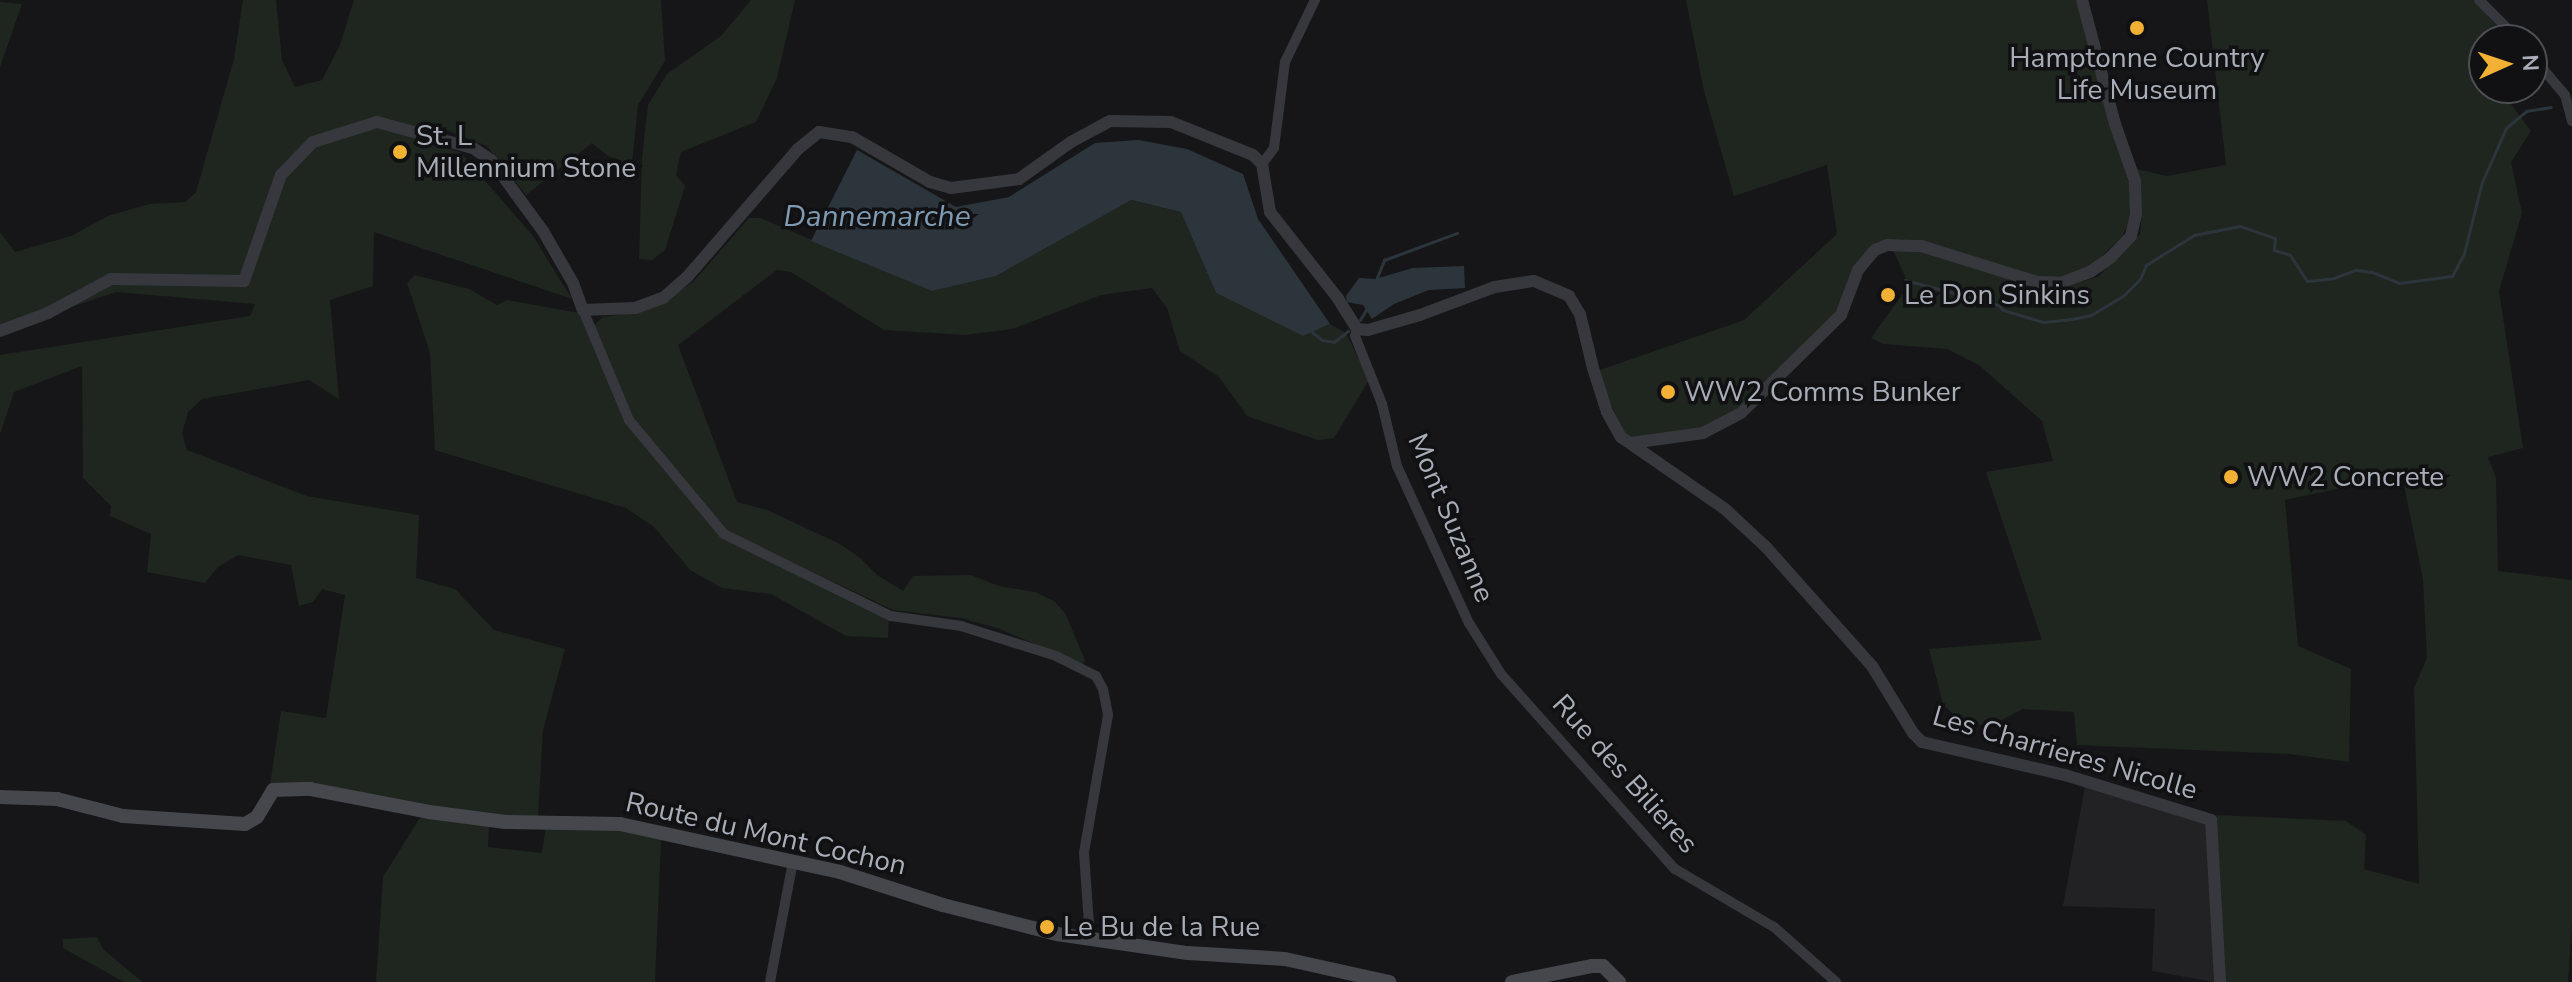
<!DOCTYPE html>
<style>
body{margin:0}
#map{position:relative;width:2572px;height:982px;overflow:hidden;background:#161618;font-family:"Nunito Sans",sans-serif}
div>[style]{position:absolute}
.built>*{inset:0;background:#222225}
.green>*{inset:0;background:#1e261f}
.water>*{inset:0;background:#2c353c}
.stream>*{height:3px;margin:-1.5px;padding:0 1.5px;transform-origin:1.5px;border-radius:1.5px;background:#2c353c}
.minor>*{height:10px;margin:-5px;padding:0 5px;transform-origin:5px;border-radius:5px;background:#37383d}
.tertiary>*{height:12px;margin:-6px;padding:0 6px;transform-origin:6px;border-radius:6px;background:#37383d}
.secondary>*{height:14px;margin:-7px;padding:0 7px;transform-origin:7px;border-radius:7px;background:#45474d}
.dots>*{width:22px;height:22px;translate:-50% -50%;box-sizing:border-box;border:4px solid #111113;border-radius:50%}
span{translate:-50% -50%;white-space:nowrap;text-align:center;line-height:1.15;-webkit-text-stroke:7px #111113;paint-order:stroke}
.poi-label{font-size:28px;color:#a8adb8}
.left{translate:0 -50%;text-align:left}
.street-label{font-size:28px;color:#a8adb8}
.water-label{font-size:30px;color:#7f9bb3;font-style:italic}
.north{position:absolute;left:2468px;top:24px;width:80px;height:80px;box-sizing:border-box;background:#111113;border:2px solid #4d4f55;border-radius:50%;rotate:87deg;font-size:22px;font-weight:700;line-height:32px;text-align:center;color:#a8adb8}
.north::after{content:'';display:block;margin:auto;width:28px;height:36px;background:#f2b134;clip-path:polygon(50% 0,100% 100%,50% 72%,0 100%)}
</style>
<div id="map">
<div class="built">
<i style="clip-path:polygon(2085px 786px,2202px 821px,2207px 827px,2214px 982px,2152px 971px,2155px 909px,2063px 906px)"></i>
</div>
<div class="green">
<i style="clip-path:polygon(243px 0,276px 0,282px 60px,295px 87px,322px 80px,340px 45px,354px 0,661px 0,665px 61px,638px 105px,632px 164px,608px 156px,592px 143px,526px 195px,487px 146px,441px 128px,436px 146px,460px 152px,533px 236px,572px 299px,374px 232px,373px 286px,330px 300px,339px 399px,309px 380px,202px 399px,188px 412px,182px 433px,187px 450px,307px 496px,419px 515px,416px 578px,455px 589px,494px 630px,565px 649px,543px 730px,538px 817px,493px 816px,270px 785px,281px 711px,326px 718px,345px 595px,322px 589px,313px 602px,299px 606px,291px 565px,238px 555px,218px 567px,205px 583px,147px 572px,151px 534px,110px 516px,111px 506px,83px 478px,82px 366px,14px 392px,0 434px,0 355px,250px 316px,255px 304px,116px 292px,0 331px,0 232px,15px 252px,71px 236px,108px 216px,149px 204px,186px 202px,196px 192px,234px 59px)"></i>
<i style="clip-path:polygon(751px 0,795px 0,777px 78px,756px 122px,681px 152px,676px 175px,685px 186px,665px 250px,652px 260px,639px 259px,642px 158px,648px 105px,667px 74px,721px 36px)"></i>
<i style="clip-path:polygon(1686px 0,2076px 0,2130px 186px,2131px 218px,2122px 237px,2088px 269px,2060px 277px,2041px 278px,1880px 243px,1831px 319px,1737px 409px,1699px 429px,1632px 439px,1624px 435px,1597px 371px,1744px 320px,1837px 234px,1827px 165px,1734px 196px,1704px 91px)"></i>
<i style="clip-path:polygon(2207px 0,2473px 0,2510px 40px,2484px 40px,2484px 88px,2499px 88px,2531px 131px,2511px 162px,2522px 213px,2499px 291px,2523px 448px,2488px 457px,2496px 478px,2498px 571px,2572px 580px,2572px 920px,2568px 982px,2223px 982px,2216px 815px,2346px 821px,2366px 835px,2364px 869px,2419px 884px,2414px 688px,2427px 658px,2423px 579px,2402px 475px,2285px 500px,2298px 646px,2351px 669px,2349px 762px,2290px 754px,2077px 745px,2074px 712px,2023px 709px,1990px 726px,1963px 724px,1943px 704px,1929px 649px,2042px 640px,1986px 472px,2053px 461px,2042px 421px,1979px 365px,1947px 349px,1884px 344px,1871px 338px,1909px 285px,1893px 250px,1918px 250px,2053px 292px,2099px 276px,2140px 234px,2142px 214px,2137px 169px,2167px 176px,2226px 165px)"></i>
<i style="clip-path:polygon(0 2px,22px 4px,0 67px)"></i>
<i style="clip-path:polygon(1130px 200px,1181px 212px,1216px 293px,1303px 336px,1330px 324px,1346px 333px,1369px 380px,1334px 438px,1318px 440px,1247px 416px,1219px 377px,1180px 351px,1167px 308px,1152px 288px,1101px 295px,1012px 329px,965px 335px,884px 330px,791px 272px,777px 270px,678px 345px,737px 502px,767px 510px,840px 544px,859px 557px,877px 575px,903px 591px,913px 576px,971px 575px,999px 586px,1035px 592px,1054px 601px,1065px 613px,1085px 660px,1083px 664px,997px 628px,961px 618px,893px 610px,727px 531px,634px 419px,594px 325px,603px 317px,638px 312px,666px 301px,693px 282px,749px 218px,760px 218px,932px 291px,996px 276px)"></i>
<i style="clip-path:polygon(415px 275px,469px 289px,497px 305px,507px 300px,579px 313px,628px 422px,722px 536px,889px 617px,888px 638px,846px 636px,771px 594px,722px 588px,690px 570px,654px 527px,626px 508px,435px 450px,430px 353px,407px 283px)"></i>
<i style="clip-path:polygon(421px 816px,489px 824px,488px 847px,542px 853px,546px 826px,610px 828px,661px 840px,655px 982px,376px 982px,383px 877px)"></i>
<i style="clip-path:polygon(97px 937px,103px 949px,142px 982px,124px 982px,63px 948px,63px 939px)"></i>
</div>
<div class="water">
<i style="clip-path:polygon(1138px 140px,1187px 149px,1243px 174px,1258px 219px,1330px 324px,1303px 336px,1216px 293px,1181px 212px,1131px 200px,996px 276px,932px 291px,811px 241px,857px 150px,956px 207px,1009px 197px,1095px 143px)"></i>
<i style="clip-path:polygon(1464px 266px,1465px 288px,1429px 290px,1394px 304px,1372px 319px,1363px 305px,1347px 302px,1346px 296px,1359px 278px,1375px 279px,1413px 268px)"></i>
</div>
<div class="stream">
<i style="left:1376px;top:280px;width:22px;rotate:-68deg"></i>
<i style="left:1384px;top:260px;width:78px;rotate:-20.3deg"></i>
<i style="left:1905px;top:280px;width:96px;rotate:15deg"></i>
<i style="left:1998px;top:305px;width:7px;rotate:45deg"></i>
<i style="left:2003px;top:310px;width:42px;rotate:16.7deg"></i>
<i style="left:2043px;top:322px;width:29px;rotate:-6deg"></i>
<i style="left:2072px;top:319px;width:19px;rotate:-12deg"></i>
<i style="left:2091px;top:315px;width:37px;rotate:-31deg"></i>
<i style="left:2123px;top:296px;width:24px;rotate:-45deg"></i>
<i style="left:2140px;top:279px;width:15px;rotate:-67deg"></i>
<i style="left:2146px;top:265px;width:57px;rotate:-32deg"></i>
<i style="left:2194px;top:235px;width:47px;rotate:-11.1deg"></i>
<i style="left:2240px;top:226px;width:37px;rotate:19deg"></i>
<i style="left:2275px;top:238px;width:12px;rotate:95deg"></i>
<i style="left:2274px;top:250px;width:17px;rotate:17deg"></i>
<i style="left:2290px;top:255px;width:31px;rotate:57deg"></i>
<i style="left:2307px;top:281px;width:27px;rotate:-6deg"></i>
<i style="left:2334px;top:278px;width:22px;rotate:-21deg"></i>
<i style="left:2355px;top:270px;width:17px;rotate:7deg"></i>
<i style="left:2372px;top:272px;width:29px;rotate:22deg"></i>
<i style="left:2399px;top:283px;width:53px;rotate:-7.5deg"></i>
<i style="left:2452px;top:276px;width:26px;rotate:-62deg"></i>
<i style="left:2464px;top:253px;width:73px;rotate:-75.8deg"></i>
<i style="left:2482px;top:182px;width:59px;rotate:-66deg"></i>
<i style="left:2506px;top:128px;width:26px;rotate:-40deg"></i>
<i style="left:2526px;top:111px;width:25px;rotate:-9deg"></i>
<i style="left:1360px;top:320px;width:16px;rotate:-60deg"></i>
<i style="left:1312px;top:332px;width:13px;rotate:39deg"></i>
<i style="left:1322px;top:340px;width:12px;rotate:9deg"></i>
<i style="left:1334px;top:342px;width:18px;rotate:-38deg"></i>
</div>
<div class="minor">
<i style="left:2479px;top:0;width:57px;rotate:45deg"></i>
<i style="left:2532px;top:56px;width:51px;rotate:49.8deg"></i>
<i style="left:2565px;top:95px;width:27px;rotate:75deg"></i>
<i style="left:1262px;top:164px;width:20px;rotate:-53deg"></i>
<i style="left:1274px;top:148px;width:87px;rotate:-82.7deg"></i>
<i style="left:1285px;top:62px;width:69px;rotate:-64.2deg"></i>
<i style="left:583px;top:310px;width:119px;rotate:67.3deg"></i>
<i style="left:629px;top:420px;width:148px;rotate:50.2deg"></i>
<i style="left:724px;top:534px;width:186px;rotate:26.2deg"></i>
<i style="left:891px;top:616px;width:71px;rotate:8.1deg"></i>
<i style="left:961px;top:626px;width:100px;rotate:17.5deg"></i>
<i style="left:1056px;top:656px;width:45px;rotate:26.6deg"></i>
<i style="left:1096px;top:676px;width:15px;rotate:62deg"></i>
<i style="left:1103px;top:689px;width:26px;rotate:79deg"></i>
<i style="left:1108px;top:715px;width:140px;rotate:99.9deg"></i>
<i style="left:1084px;top:853px;width:85px;rotate:86deg"></i>
<i style="left:1357px;top:329px;width:7px;rotate:106deg"></i>
<i style="left:1355px;top:336px;width:73px;rotate:68.3deg"></i>
<i style="left:1382px;top:404px;width:64px;rotate:76.4deg"></i>
<i style="left:1397px;top:466px;width:173px;rotate:65.4deg"></i>
<i style="left:1469px;top:623px;width:60px;rotate:57.9deg"></i>
<i style="left:1501px;top:674px;width:261px;rotate:48.3deg"></i>
<i style="left:1675px;top:869px;width:115px;rotate:30.4deg"></i>
<i style="left:1774px;top:927px;width:83px;rotate:41.6deg"></i>
<i style="left:770px;top:982px;width:123px;rotate:-79.2deg"></i>
</div>
<div class="tertiary">
<i style="left:0;top:331px;width:51px;rotate:-20.6deg"></i>
<i style="left:48px;top:313px;width:72px;rotate:-28.4deg"></i>
<i style="left:111px;top:279px;width:133px;rotate:0.9deg"></i>
<i style="left:244px;top:281px;width:112px;rotate:-70.8deg"></i>
<i style="left:281px;top:175px;width:46px;rotate:-45.9deg"></i>
<i style="left:313px;top:142px;width:67px;rotate:-17.4deg"></i>
<i style="left:377px;top:122px;width:99px;rotate:15.2deg"></i>
<i style="left:473px;top:148px;width:22px;rotate:34deg"></i>
<i style="left:491px;top:160px;width:88px;rotate:53.8deg"></i>
<i style="left:543px;top:231px;width:60px;rotate:60deg"></i>
<i style="left:573px;top:283px;width:29px;rotate:70deg"></i>
<i style="left:583px;top:310px;width:52px;rotate:-2.2deg"></i>
<i style="left:635px;top:308px;width:30px;rotate:-20deg"></i>
<i style="left:663px;top:298px;width:33px;rotate:-41deg"></i>
<i style="left:688px;top:276px;width:168px;rotate:-49.1deg"></i>
<i style="left:798px;top:149px;width:27px;rotate:-39deg"></i>
<i style="left:819px;top:132px;width:33px;rotate:9deg"></i>
<i style="left:852px;top:137px;width:90px;rotate:30deg"></i>
<i style="left:930px;top:182px;width:22px;rotate:16deg"></i>
<i style="left:951px;top:188px;width:69px;rotate:-7.5deg"></i>
<i style="left:1019px;top:179px;width:64px;rotate:-35.4deg"></i>
<i style="left:1071px;top:142px;width:44px;rotate:-28.3deg"></i>
<i style="left:1110px;top:121px;width:61px;rotate:0.9deg"></i>
<i style="left:1171px;top:122px;width:88px;rotate:21.9deg"></i>
<i style="left:1253px;top:155px;width:13px;rotate:45deg"></i>
<i style="left:1262px;top:164px;width:49px;rotate:80.5deg"></i>
<i style="left:1270px;top:212px;width:108px;rotate:51.8deg"></i>
<i style="left:1337px;top:297px;width:38px;rotate:58deg"></i>
<i style="left:1357px;top:329px;width:11px;rotate:5deg"></i>
<i style="left:1368px;top:330px;width:54px;rotate:-16.1deg"></i>
<i style="left:1420px;top:315px;width:80px;rotate:-20.5deg"></i>
<i style="left:1495px;top:287px;width:39px;rotate:-9deg"></i>
<i style="left:1534px;top:281px;width:38px;rotate:23deg"></i>
<i style="left:1569px;top:296px;width:21px;rotate:59deg"></i>
<i style="left:1580px;top:314px;width:56px;rotate:76.5deg"></i>
<i style="left:1593px;top:368px;width:46px;rotate:72.3deg"></i>
<i style="left:1607px;top:412px;width:29px;rotate:61deg"></i>
<i style="left:1621px;top:437px;width:126px;rotate:34.7deg"></i>
<i style="left:1725px;top:509px;width:56px;rotate:42.8deg"></i>
<i style="left:1766px;top:547px;width:159px;rotate:48.3deg"></i>
<i style="left:1872px;top:666px;width:79px;rotate:58.5deg"></i>
<i style="left:1913px;top:733px;width:13px;rotate:45deg"></i>
<i style="left:1922px;top:742px;width:147px;rotate:13deg"></i>
<i style="left:2065px;top:775px;width:153px;rotate:17.1deg"></i>
<i style="left:2211px;top:820px;width:162px;rotate:86.8deg"></i>
<i style="left:1631px;top:443px;width:73px;rotate:-7.9deg"></i>
<i style="left:1703px;top:433px;width:43px;rotate:-27.8deg"></i>
<i style="left:1741px;top:413px;width:140px;rotate:-44.4deg"></i>
<i style="left:1841px;top:315px;width:48px;rotate:-69.3deg"></i>
<i style="left:1858px;top:270px;width:26px;rotate:-50deg"></i>
<i style="left:1875px;top:250px;width:13px;rotate:-23deg"></i>
<i style="left:1887px;top:245px;width:34px;rotate:2deg"></i>
<i style="left:1921px;top:246px;width:121px;rotate:17.2deg"></i>
<i style="left:2037px;top:282px;width:24px;rotate:2deg"></i>
<i style="left:2061px;top:283px;width:31px;rotate:-21deg"></i>
<i style="left:2090px;top:272px;width:24px;rotate:-35deg"></i>
<i style="left:2110px;top:258px;width:30px;rotate:-46deg"></i>
<i style="left:2131px;top:236px;width:23px;rotate:-77deg"></i>
<i style="left:2136px;top:214px;width:33px;rotate:-92deg"></i>
<i style="left:2135px;top:181px;width:60px;rotate:-109.3deg"></i>
<i style="left:2115px;top:124px;width:128px;rotate:-104.9deg"></i>
</div>
<div class="secondary">
<i style="left:0;top:797px;width:57px;rotate:2deg"></i>
<i style="left:57px;top:799px;width:68px;rotate:14.4deg"></i>
<i style="left:123px;top:816px;width:122px;rotate:3.8deg"></i>
<i style="left:245px;top:824px;width:14px;rotate:-30deg"></i>
<i style="left:257px;top:817px;width:31px;rotate:-59deg"></i>
<i style="left:273px;top:790px;width:37px;rotate:-2deg"></i>
<i style="left:310px;top:789px;width:121px;rotate:10.9deg"></i>
<i style="left:429px;top:812px;width:77px;rotate:7.5deg"></i>
<i style="left:505px;top:822px;width:115px;rotate:1deg"></i>
<i style="left:620px;top:824px;width:225px;rotate:12.3deg"></i>
<i style="left:840px;top:872px;width:108px;rotate:17.8deg"></i>
<i style="left:943px;top:905px;width:118px;rotate:14.3deg"></i>
<i style="left:1057px;top:934px;width:132px;rotate:8.3deg"></i>
<i style="left:1188px;top:953px;width:97px;rotate:3.5deg"></i>
<i style="left:1285px;top:959px;width:107px;rotate:12.5deg"></i>
<i style="left:1512px;top:982px;width:82px;rotate:-11.3deg"></i>
<i style="left:1592px;top:966px;width:11px"></i>
<i style="left:1603px;top:966px;width:23px;rotate:45deg"></i>
</div>
<div class="dots">
<i style="left:2137px;top:28px;background:#f2b134"></i>
<i style="left:400px;top:152px;background:#f2b134"></i>
<i style="left:1888px;top:295px;background:#f2b134"></i>
<i style="left:1668px;top:392px;background:#f2b134"></i>
<i style="left:2231px;top:477px;background:#f2b134"></i>
<i style="left:1047px;top:927px;background:#f2b134"></i>
</div>
<div class="poi-label">
<span style="left:2137px;top:74px">Hamptonne Country<br>Life Museum</span>
<span class="left" style="left:416px;top:152px">St. L<br>Millennium Stone</span>
<span class="left" style="left:1904px;top:295px">Le Don Sinkins</span>
<span class="left" style="left:1684px;top:392px">WW2 Comms Bunker</span>
<span class="left" style="left:2247px;top:477px">WW2 Concrete</span>
<span class="left" style="left:1063px;top:927px">Le Bu de la Rue</span>
</div>
<div class="street-label">
<span style="left:1451px;top:518px;rotate:67deg">Mont Suzanne</span>
<span style="left:2065px;top:753px;rotate:16deg">Les Charrieres Nicolle</span>
<span style="left:1625px;top:774px;rotate:48deg">Rue des Bilieres</span>
<span style="left:766px;top:834px;rotate:13deg">Route du Mont Cochon</span>
</div>
<div class="water-label">
<span style="left:877px;top:217px">Dannemarche</span>
</div>
<div class="north">N</div>
</div>
